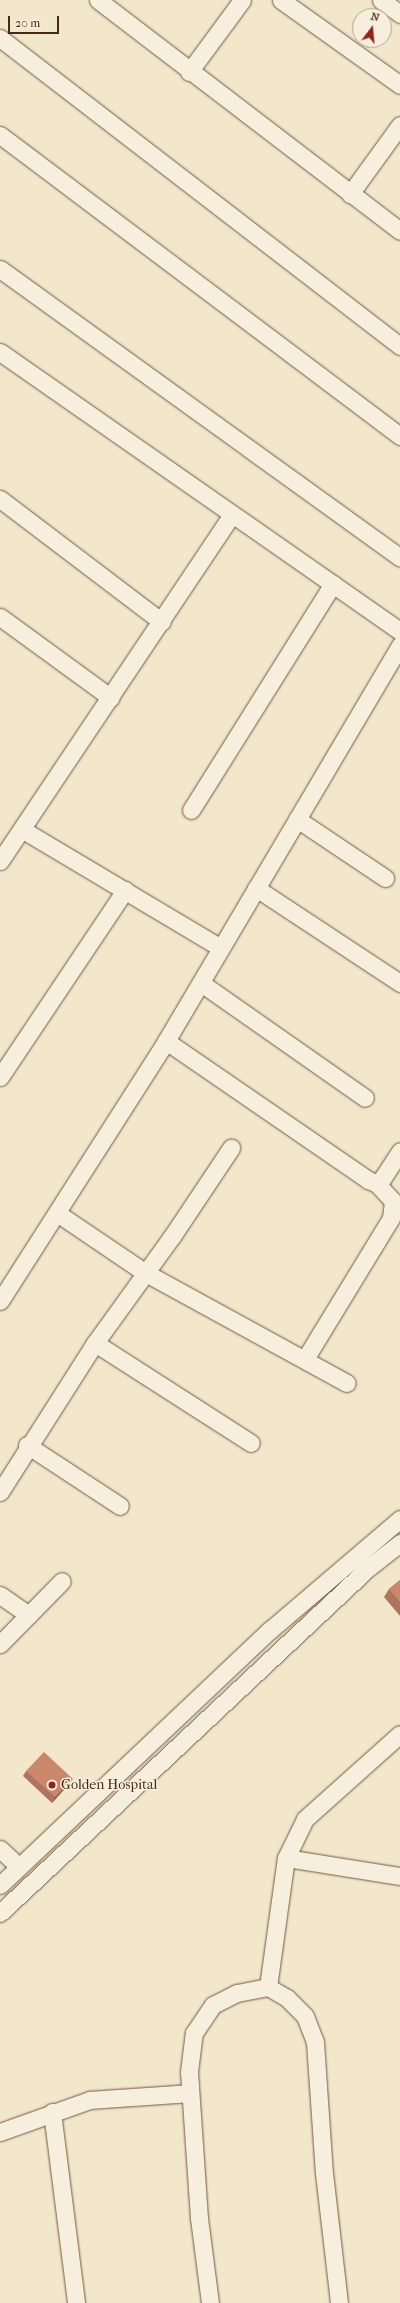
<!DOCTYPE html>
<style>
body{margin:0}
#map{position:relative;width:400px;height:2303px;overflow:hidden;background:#f2e7cb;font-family:"IM FELL French Canon",serif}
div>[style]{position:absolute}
.roads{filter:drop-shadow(0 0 1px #725840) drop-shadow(0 0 1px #725840)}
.minor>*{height:17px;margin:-8.5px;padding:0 8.5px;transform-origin:8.5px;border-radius:8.5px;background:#f7efdd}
.wall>*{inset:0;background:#af745d}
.shaded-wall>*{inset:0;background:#8e5e4c}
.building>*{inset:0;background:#cb876c}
.dots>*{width:11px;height:11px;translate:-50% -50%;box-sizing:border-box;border:2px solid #f7efdd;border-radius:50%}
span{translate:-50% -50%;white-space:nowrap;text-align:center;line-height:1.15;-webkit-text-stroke:3px #f7efdd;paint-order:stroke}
.poi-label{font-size:14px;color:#472912}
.left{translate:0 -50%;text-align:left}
.north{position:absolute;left:352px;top:8px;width:40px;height:40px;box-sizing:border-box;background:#f7efdd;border:1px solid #b1a08c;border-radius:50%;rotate:16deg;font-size:11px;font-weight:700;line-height:16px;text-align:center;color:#472912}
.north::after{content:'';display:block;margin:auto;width:14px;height:18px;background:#8f2418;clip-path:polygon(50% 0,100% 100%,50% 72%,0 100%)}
.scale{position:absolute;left:8px;top:16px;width:51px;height:18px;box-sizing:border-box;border:2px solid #472912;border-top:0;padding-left:5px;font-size:12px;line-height:14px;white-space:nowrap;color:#472912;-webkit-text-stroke:3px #f7efdd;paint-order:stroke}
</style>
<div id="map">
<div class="roads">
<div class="minor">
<i style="left:98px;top:0;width:380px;rotate:37.4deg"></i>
<i style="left:281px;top:0;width:146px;rotate:35.5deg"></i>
<i style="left:381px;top:0;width:24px;rotate:36deg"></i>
<i style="left:0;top:38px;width:505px;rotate:37.6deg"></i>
<i style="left:189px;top:72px;width:89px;rotate:-53.6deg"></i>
<i style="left:0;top:135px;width:501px;rotate:36.96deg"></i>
<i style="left:350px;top:194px;width:85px;rotate:-54.1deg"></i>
<i style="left:0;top:269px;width:493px;rotate:35.8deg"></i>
<i style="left:0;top:352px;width:488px;rotate:34.9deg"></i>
<i style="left:0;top:499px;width:203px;rotate:37.2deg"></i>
<i style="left:0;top:617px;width:137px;rotate:36.1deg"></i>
<i style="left:191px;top:810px;width:267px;rotate:-57.9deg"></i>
<i style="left:297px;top:819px;width:106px;rotate:33.8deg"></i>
<i style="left:23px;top:830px;width:230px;rotate:30.8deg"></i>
<i style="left:0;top:861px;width:415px;rotate:-56.2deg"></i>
<i style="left:256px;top:888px;width:173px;rotate:33.4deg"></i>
<i style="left:201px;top:983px;width:200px;rotate:35deg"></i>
<i style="left:166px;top:1041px;width:245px;rotate:34.5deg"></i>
<i style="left:368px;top:1180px;width:9px;rotate:21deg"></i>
<i style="left:376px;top:1183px;width:7px;rotate:-34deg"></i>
<i style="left:382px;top:1179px;width:33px;rotate:-57deg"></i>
<i style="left:0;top:1077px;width:225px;rotate:-56.2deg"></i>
<i style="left:57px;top:1213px;width:105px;rotate:34.1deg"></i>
<i style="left:144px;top:1272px;width:231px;rotate:28.7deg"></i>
<i style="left:0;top:1301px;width:308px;rotate:-57.4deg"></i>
<i style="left:166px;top:1041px;width:460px;rotate:-59.4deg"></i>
<i style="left:95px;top:1343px;width:185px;rotate:32.7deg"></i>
<i style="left:305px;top:1359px;width:165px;rotate:-58.6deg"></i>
<i style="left:391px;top:1218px;width:17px;rotate:-83deg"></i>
<i style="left:393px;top:1201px;width:25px;rotate:-133deg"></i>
<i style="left:27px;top:1445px;width:111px;rotate:33.3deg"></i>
<i style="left:0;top:1492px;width:177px;rotate:-57.5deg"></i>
<i style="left:95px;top:1343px;width:133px;rotate:-54.2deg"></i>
<i style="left:173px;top:1235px;width:105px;rotate:-56.3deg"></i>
<i style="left:0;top:1595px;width:35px;rotate:35deg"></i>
<i style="left:0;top:1644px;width:88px;rotate:-45.5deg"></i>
<i style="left:0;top:1849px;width:26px;rotate:43deg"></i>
<i style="left:286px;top:1858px;width:115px;rotate:9deg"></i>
<i style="left:0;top:1885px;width:371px;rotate:-43.4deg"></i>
<i style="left:270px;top:1630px;width:171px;rotate:-40.5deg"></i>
<i style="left:0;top:1913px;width:504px;rotate:-43.15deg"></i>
<i style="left:368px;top:1568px;width:41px;rotate:-38deg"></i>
<i style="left:268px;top:1987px;width:130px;rotate:-82.1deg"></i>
<i style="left:286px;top:1858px;width:43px;rotate:-64deg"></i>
<i style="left:305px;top:1819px;width:127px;rotate:-41.8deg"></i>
<i style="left:52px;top:2112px;width:193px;rotate:82.8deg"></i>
<i style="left:0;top:2132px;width:96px;rotate:-19.6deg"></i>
<i style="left:90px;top:2100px;width:100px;rotate:-4deg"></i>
<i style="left:210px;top:2303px;width:86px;rotate:-97.4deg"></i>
<i style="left:199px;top:2218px;width:146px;rotate:-93.9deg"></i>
<i style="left:189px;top:2072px;width:39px;rotate:-83deg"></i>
<i style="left:194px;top:2033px;width:34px;rotate:-56deg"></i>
<i style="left:213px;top:2005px;width:27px;rotate:-27deg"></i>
<i style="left:237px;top:1993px;width:32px;rotate:-11deg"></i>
<i style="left:268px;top:1987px;width:22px;rotate:30deg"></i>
<i style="left:287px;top:1998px;width:25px;rotate:45deg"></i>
<i style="left:305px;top:2016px;width:28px;rotate:69deg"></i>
<i style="left:315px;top:2042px;width:131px;rotate:86.1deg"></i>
<i style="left:324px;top:2173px;width:131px;rotate:83.4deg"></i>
</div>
</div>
<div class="wall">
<i style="clip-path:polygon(400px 1580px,400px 1616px,384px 1597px,389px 1589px)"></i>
<i style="clip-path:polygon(26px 1771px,69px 1784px,52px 1803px,23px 1776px)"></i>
</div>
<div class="shaded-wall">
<i style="clip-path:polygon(73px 1779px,69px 1784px,52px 1803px,55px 1797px)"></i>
</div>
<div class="building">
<i style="clip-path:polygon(400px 1580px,400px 1602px,389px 1589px)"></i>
<i style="clip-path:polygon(44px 1752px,73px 1779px,55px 1797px,26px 1771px)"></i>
</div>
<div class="dots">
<i style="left:52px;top:1785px;background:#8f2418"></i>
</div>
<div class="poi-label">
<span class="left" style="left:61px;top:1785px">Golden Hospital</span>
</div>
<div class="north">N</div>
<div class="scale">20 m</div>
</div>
